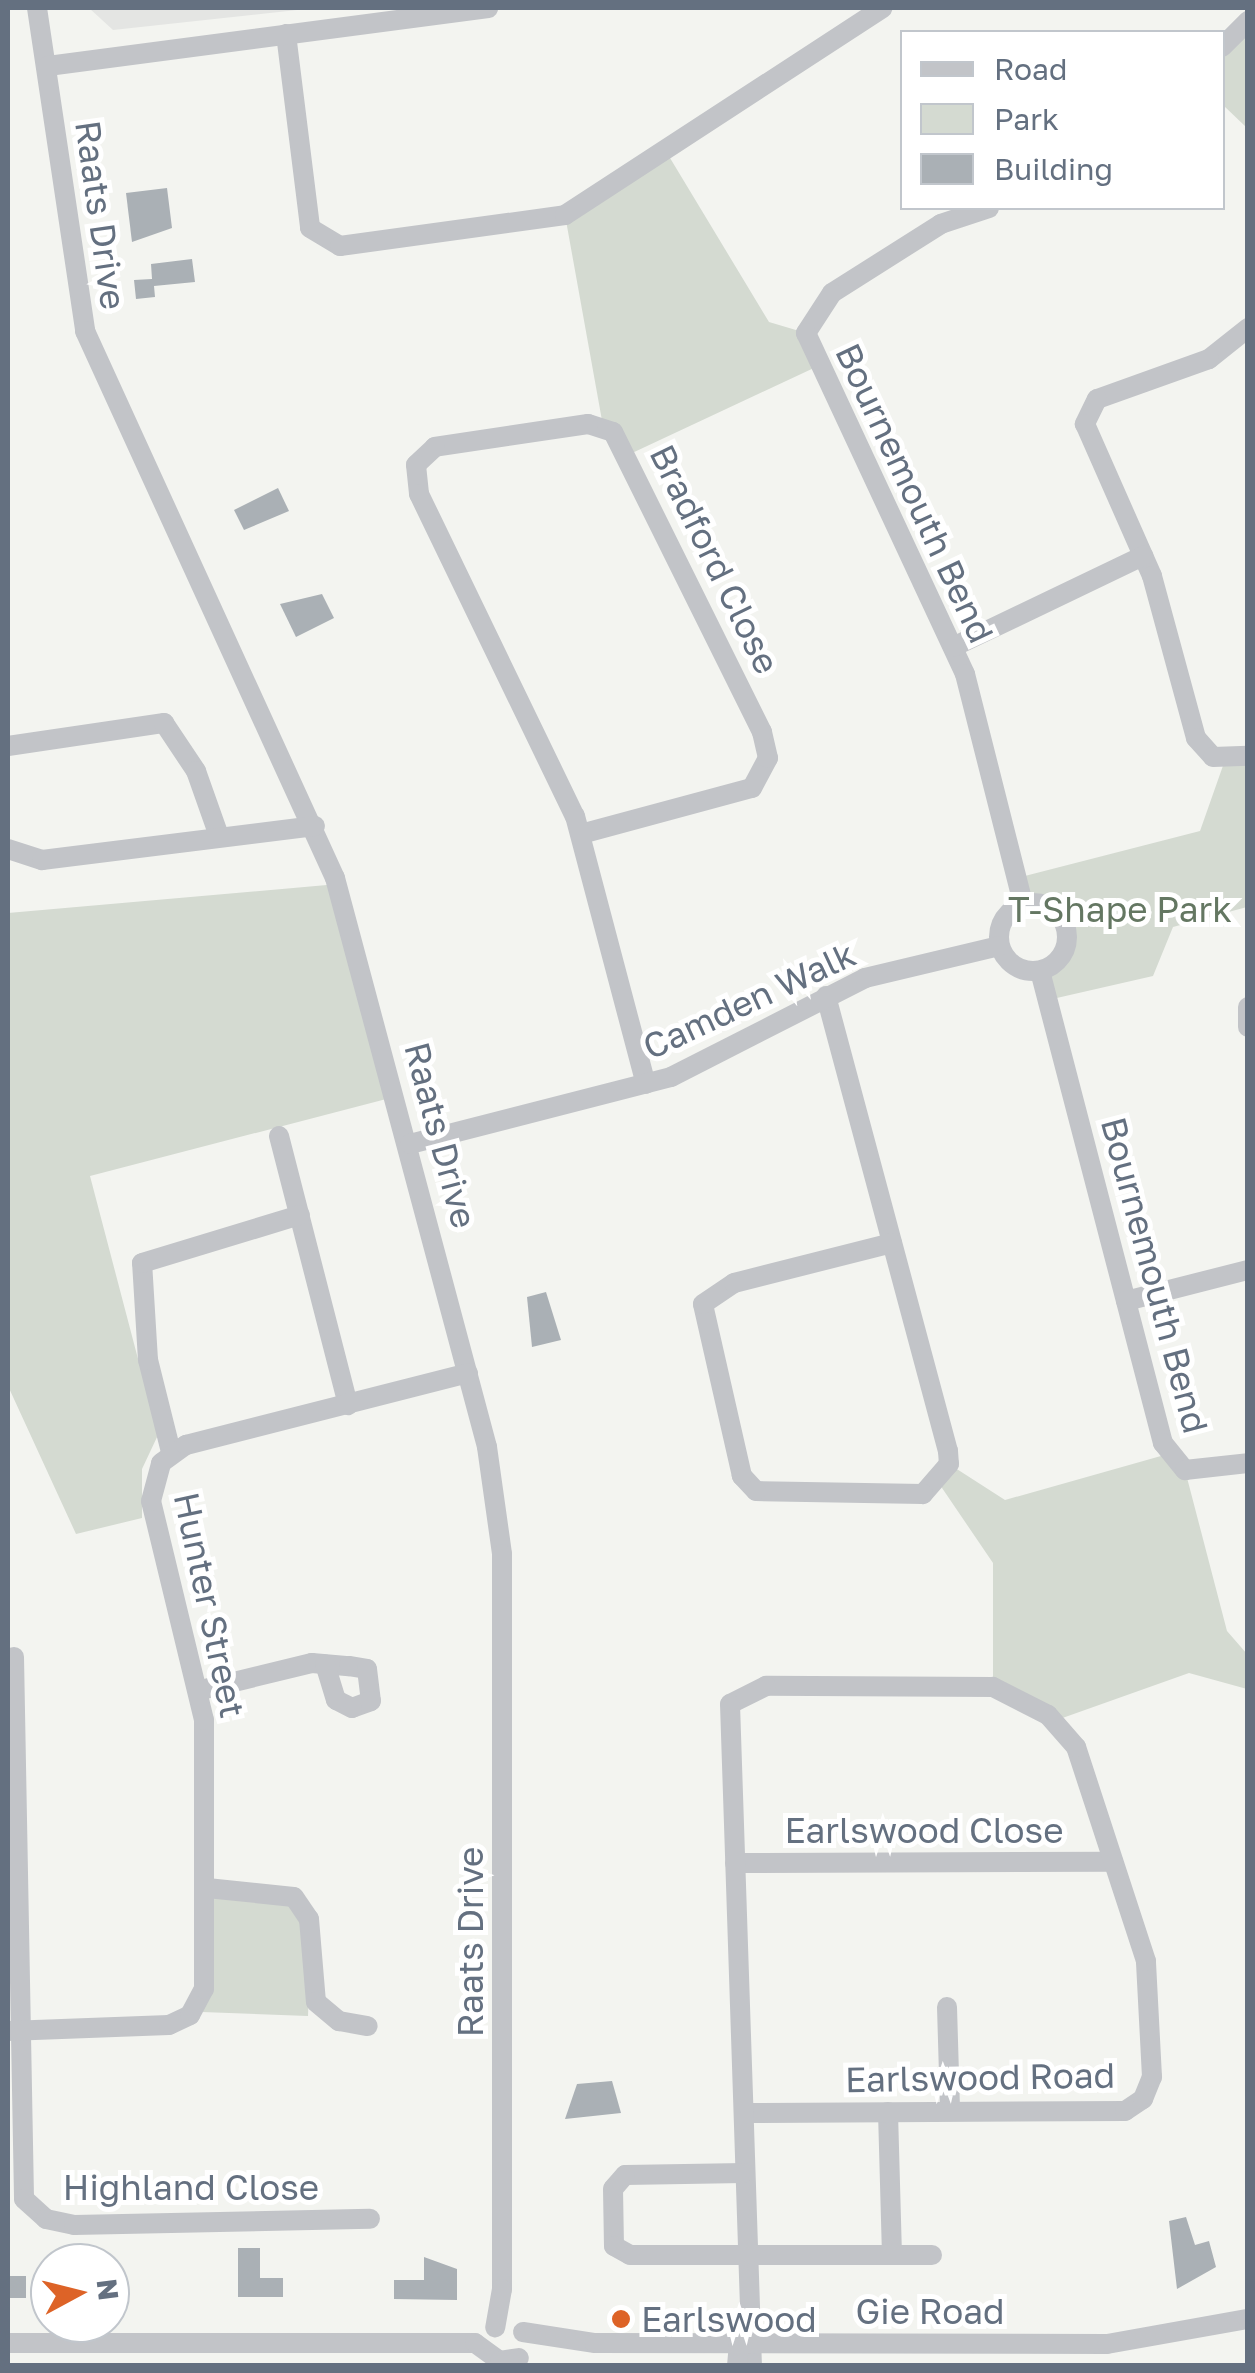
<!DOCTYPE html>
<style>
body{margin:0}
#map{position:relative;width:1255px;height:2373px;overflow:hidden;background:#f3f4f0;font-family:"Golos Text",sans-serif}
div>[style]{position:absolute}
.built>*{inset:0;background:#e4e5e3}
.green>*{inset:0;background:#d4dad1}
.building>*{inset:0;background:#aab0b5}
.minor>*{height:20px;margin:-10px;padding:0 10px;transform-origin:10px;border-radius:10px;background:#c2c4c8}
.minor>.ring{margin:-10px;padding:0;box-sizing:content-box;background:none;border:20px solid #c2c4c8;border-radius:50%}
.dots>*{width:28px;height:28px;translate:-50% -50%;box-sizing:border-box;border:5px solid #fff;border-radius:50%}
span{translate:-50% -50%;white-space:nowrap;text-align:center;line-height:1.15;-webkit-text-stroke:10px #fff;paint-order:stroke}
.street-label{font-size:35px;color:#647080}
.park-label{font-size:35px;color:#647762}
.poi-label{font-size:35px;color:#647080}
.left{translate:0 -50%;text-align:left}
.frame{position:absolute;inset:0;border:10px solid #647080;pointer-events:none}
.legend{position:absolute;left:900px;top:30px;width:325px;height:180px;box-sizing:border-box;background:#fff;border:2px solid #c1c6cc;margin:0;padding:12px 18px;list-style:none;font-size:30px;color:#647080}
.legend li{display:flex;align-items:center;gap:20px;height:50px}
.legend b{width:50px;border:2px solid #c1c6cc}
.north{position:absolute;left:30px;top:2243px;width:100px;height:100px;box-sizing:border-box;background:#fff;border:2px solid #c1c6cc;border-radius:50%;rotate:83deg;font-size:28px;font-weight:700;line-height:40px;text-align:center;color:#647080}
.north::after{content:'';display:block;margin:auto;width:35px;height:45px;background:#dd6327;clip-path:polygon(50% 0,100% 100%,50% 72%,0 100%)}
</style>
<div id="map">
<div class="built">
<i style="clip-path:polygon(89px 8px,315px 8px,113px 30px)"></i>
</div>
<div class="green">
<i style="clip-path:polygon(1247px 21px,1247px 128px,1223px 105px,1222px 47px)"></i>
<i style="clip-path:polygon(667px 153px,769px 322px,806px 333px,816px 367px,630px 454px,603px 426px,565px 215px)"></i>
<i style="clip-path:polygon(1247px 756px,1247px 907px,1173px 927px,1153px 976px,1048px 1000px,1040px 971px,1061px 957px,1066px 926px,1045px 904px,1023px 903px,1017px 878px,1200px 831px,1225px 760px)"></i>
<i style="clip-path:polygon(338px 884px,394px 1097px,90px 1176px,158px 1435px,142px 1469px,142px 1518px,76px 1534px,8px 1386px,8px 913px)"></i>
<i style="clip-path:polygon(1168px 1454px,1185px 1470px,1227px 1631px,1247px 1654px,1247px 1689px,1189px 1673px,1054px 1721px,993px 1687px,993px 1563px,940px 1485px,949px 1464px,1005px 1500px)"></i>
<i style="clip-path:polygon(207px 1891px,274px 1892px,311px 1926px,308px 2016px,202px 2012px)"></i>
</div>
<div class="building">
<i style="clip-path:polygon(167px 188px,172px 228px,132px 242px,126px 193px)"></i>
<i style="clip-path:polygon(192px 259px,195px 282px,154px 286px,155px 297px,136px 299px,134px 280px,152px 279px,151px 264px)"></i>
<i style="clip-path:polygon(278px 488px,289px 511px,244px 530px,234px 510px)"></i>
<i style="clip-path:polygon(322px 594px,334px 618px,296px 637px,280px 604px)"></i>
<i style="clip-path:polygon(546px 1292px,561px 1340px,532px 1347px,527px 1297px)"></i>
<i style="clip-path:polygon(612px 2081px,621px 2113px,565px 2119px,577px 2084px)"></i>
<i style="clip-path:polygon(1186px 2217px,1195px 2245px,1209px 2241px,1216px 2267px,1177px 2289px,1169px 2221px)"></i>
<i style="clip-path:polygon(238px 2248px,260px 2248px,260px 2278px,283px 2278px,283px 2297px,238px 2297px)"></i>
<i style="clip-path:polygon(424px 2257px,457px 2269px,457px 2300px,394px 2299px,394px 2280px,424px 2280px)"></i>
<i style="clip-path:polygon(8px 2276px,26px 2276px,26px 2298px,8px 2298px)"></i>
</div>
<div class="minor">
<i style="left:37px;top:8px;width:327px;rotate:81.5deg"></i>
<i style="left:85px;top:331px;width:601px;rotate:65.44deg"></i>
<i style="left:335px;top:878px;width:589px;rotate:75.04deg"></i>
<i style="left:487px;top:1447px;width:108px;rotate:82deg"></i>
<i style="left:502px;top:1554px;width:735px;rotate:90deg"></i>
<i style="left:502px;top:2289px;width:39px;rotate:100deg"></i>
<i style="left:286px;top:34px;width:195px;rotate:82.9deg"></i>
<i style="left:310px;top:228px;width:35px;rotate:31deg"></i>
<i style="left:340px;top:246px;width:227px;rotate:-7.8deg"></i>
<i style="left:565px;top:215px;width:379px;rotate:-33.1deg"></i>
<i style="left:1222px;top:47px;width:37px;rotate:-45deg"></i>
<i style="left:48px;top:66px;width:444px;rotate:-7.5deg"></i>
<i style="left:989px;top:208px;width:51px;rotate:161.6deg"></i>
<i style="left:941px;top:224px;width:129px;rotate:147.7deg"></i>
<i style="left:832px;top:293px;width:48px;rotate:123deg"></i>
<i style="left:806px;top:333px;width:376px;rotate:65deg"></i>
<i style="left:965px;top:674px;width:236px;rotate:75.8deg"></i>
<i style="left:1248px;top:328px;width:50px;rotate:141.5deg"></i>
<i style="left:1209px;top:359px;width:119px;rotate:160.3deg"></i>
<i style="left:1097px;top:399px;width:28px;rotate:116deg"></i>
<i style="left:1085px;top:424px;width:166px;rotate:66.2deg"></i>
<i style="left:1152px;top:576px;width:168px;rotate:74.8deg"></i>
<i style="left:1196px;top:738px;width:25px;rotate:48deg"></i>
<i style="left:1213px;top:757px;width:35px;rotate:-2deg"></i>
<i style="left:953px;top:647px;width:211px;rotate:-25.6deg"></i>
<i style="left:8px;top:746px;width:158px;rotate:-8.4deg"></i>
<i style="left:164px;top:723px;width:58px;rotate:56.3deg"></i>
<i style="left:196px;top:771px;width:69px;rotate:70.5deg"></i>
<i style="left:581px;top:834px;width:177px;rotate:-15.1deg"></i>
<i style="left:752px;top:788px;width:34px;rotate:-62deg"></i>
<i style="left:768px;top:758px;width:27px;rotate:-103deg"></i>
<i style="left:762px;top:732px;width:335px;rotate:-116.4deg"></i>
<i style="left:613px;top:432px;width:26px;rotate:-162deg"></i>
<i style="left:588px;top:424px;width:155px;rotate:171.5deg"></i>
<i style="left:435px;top:447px;width:26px;rotate:137deg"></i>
<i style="left:416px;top:465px;width:29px;rotate:84deg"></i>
<i style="left:419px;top:494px;width:358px;rotate:64.2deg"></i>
<i style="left:575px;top:816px;width:277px;rotate:75.2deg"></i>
<i style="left:8px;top:849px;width:36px;rotate:18deg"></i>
<i style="left:42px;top:860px;width:275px;rotate:-7.1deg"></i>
<i class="ring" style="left:999px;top:903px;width:48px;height:48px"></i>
<i style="left:1040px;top:971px;width:488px;rotate:75.4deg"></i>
<i style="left:1163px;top:1443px;width:35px;rotate:51deg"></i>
<i style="left:1185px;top:1470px;width:63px;rotate:-6.3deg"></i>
<i style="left:826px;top:996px;width:471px;rotate:75deg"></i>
<i style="left:948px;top:1451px;width:13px;rotate:86deg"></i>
<i style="left:949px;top:1464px;width:40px;rotate:131deg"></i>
<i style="left:923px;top:1494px;width:167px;rotate:-179deg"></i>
<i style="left:756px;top:1491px;width:21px;rotate:-133deg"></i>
<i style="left:742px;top:1476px;width:176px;rotate:-102.8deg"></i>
<i style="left:703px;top:1304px;width:37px;rotate:-34deg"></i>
<i style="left:734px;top:1283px;width:163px;rotate:-14.2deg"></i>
<i style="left:1248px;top:1007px;width:20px;rotate:90deg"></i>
<i style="left:279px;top:1136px;width:278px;rotate:75.6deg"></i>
<i style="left:410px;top:1144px;width:269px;rotate:-14.4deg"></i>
<i style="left:671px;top:1077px;width:218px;rotate:-27deg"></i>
<i style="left:865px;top:978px;width:138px;rotate:-13.4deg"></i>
<i style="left:1126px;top:1301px;width:126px;rotate:-14.3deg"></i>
<i style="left:171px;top:1452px;width:95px;rotate:-104deg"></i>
<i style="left:148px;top:1360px;width:97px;rotate:-93.5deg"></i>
<i style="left:142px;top:1263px;width:165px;rotate:-16.9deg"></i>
<i style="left:14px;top:1657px;width:542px;rotate:88.94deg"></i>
<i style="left:24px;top:2199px;width:30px;rotate:42deg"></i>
<i style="left:46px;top:2219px;width:29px;rotate:12deg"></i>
<i style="left:74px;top:2225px;width:296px;rotate:-1.2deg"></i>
<i style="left:201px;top:1690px;width:114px;rotate:-13.7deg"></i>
<i style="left:312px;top:1663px;width:37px;rotate:5deg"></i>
<i style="left:349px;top:1666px;width:18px;rotate:9deg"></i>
<i style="left:367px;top:1669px;width:32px;rotate:83deg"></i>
<i style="left:371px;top:1701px;width:20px;rotate:160deg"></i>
<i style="left:352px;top:1708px;width:18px;rotate:-153deg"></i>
<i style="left:336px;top:1700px;width:37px;rotate:-107deg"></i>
<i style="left:735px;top:1863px;width:378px;rotate:-0.2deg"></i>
<i style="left:207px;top:1888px;width:87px;rotate:5.9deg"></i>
<i style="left:294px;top:1897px;width:27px;rotate:56deg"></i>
<i style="left:309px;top:1919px;width:83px;rotate:85.2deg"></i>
<i style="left:316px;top:2002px;width:30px;rotate:40deg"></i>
<i style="left:339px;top:2021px;width:29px;rotate:10deg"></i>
<i style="left:947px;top:2007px;width:104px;rotate:88.3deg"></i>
<i style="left:8px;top:2031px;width:161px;rotate:-2.1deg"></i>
<i style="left:169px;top:2025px;width:23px;rotate:-25deg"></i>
<i style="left:190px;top:2015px;width:30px;rotate:-62deg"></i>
<i style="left:204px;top:1989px;width:269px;rotate:-90deg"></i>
<i style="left:204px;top:1720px;width:225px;rotate:-103.6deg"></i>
<i style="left:151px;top:1501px;width:39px;rotate:-75deg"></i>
<i style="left:161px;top:1463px;width:31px;rotate:-36deg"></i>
<i style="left:186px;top:1445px;width:291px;rotate:-14.3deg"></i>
<i style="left:888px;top:2112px;width:143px;rotate:88.4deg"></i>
<i style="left:744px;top:2113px;width:381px;rotate:-0.3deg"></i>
<i style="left:1125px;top:2111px;width:22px;rotate:-34deg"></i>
<i style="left:1143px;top:2099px;width:24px;rotate:-68deg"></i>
<i style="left:1152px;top:2077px;width:116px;rotate:-93deg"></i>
<i style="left:1146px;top:1961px;width:225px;rotate:-108.1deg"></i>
<i style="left:1076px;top:1747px;width:43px;rotate:-131.2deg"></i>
<i style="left:1048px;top:1715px;width:62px;rotate:-153deg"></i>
<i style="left:993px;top:1687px;width:227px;rotate:-179.7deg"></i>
<i style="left:766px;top:1686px;width:40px;rotate:153.4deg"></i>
<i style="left:730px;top:1704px;width:662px;rotate:88.1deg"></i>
<i style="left:744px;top:2173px;width:119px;rotate:179deg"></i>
<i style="left:625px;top:2175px;width:18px;rotate:131deg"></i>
<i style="left:613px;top:2189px;width:57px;rotate:89deg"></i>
<i style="left:614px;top:2246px;width:18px;rotate:29deg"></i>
<i style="left:630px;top:2255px;width:302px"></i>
<i style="left:523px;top:2332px;width:73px;rotate:8.7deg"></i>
<i style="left:595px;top:2343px;width:512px;rotate:0.11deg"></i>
<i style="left:1107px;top:2344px;width:143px;rotate:-10.1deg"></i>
<i style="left:8px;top:2343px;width:467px"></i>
<i style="left:475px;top:2343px;width:31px;rotate:36deg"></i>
<i style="left:500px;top:2361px;width:19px;rotate:-9deg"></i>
<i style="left:737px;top:2366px;width:35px;rotate:-85deg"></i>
</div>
<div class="dots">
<i style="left:621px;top:2319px;background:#dd6327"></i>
</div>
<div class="street-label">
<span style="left:101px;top:215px;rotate:82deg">Raats Drive</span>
<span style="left:915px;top:493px;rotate:65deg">Bournemouth Bend</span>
<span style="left:715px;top:559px;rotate:64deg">Bradford Close</span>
<span style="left:749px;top:1000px;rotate:-25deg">Camden Walk</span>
<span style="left:441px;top:1135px;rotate:75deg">Raats Drive</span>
<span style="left:1155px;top:1275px;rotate:75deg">Bournemouth Bend</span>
<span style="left:210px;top:1605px;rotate:78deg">Hunter Street</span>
<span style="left:924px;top:1830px">Earlswood Close</span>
<span style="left:470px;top:1942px;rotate:-90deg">Raats Drive</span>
<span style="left:980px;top:2077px;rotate:-1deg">Earlswood Road</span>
<span style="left:191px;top:2187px">Highland Close</span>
<span style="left:930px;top:2311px">Gie Road</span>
</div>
<div class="park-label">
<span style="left:1120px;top:909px">T-Shape Park</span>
</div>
<div class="poi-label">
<span class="left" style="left:641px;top:2319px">Earlswood</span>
</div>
<div class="frame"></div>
<ul class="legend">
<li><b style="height:12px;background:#c2c4c8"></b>Road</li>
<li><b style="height:28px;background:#d4dad1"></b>Park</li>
<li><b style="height:28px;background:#aab0b5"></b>Building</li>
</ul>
<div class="north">N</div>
</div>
